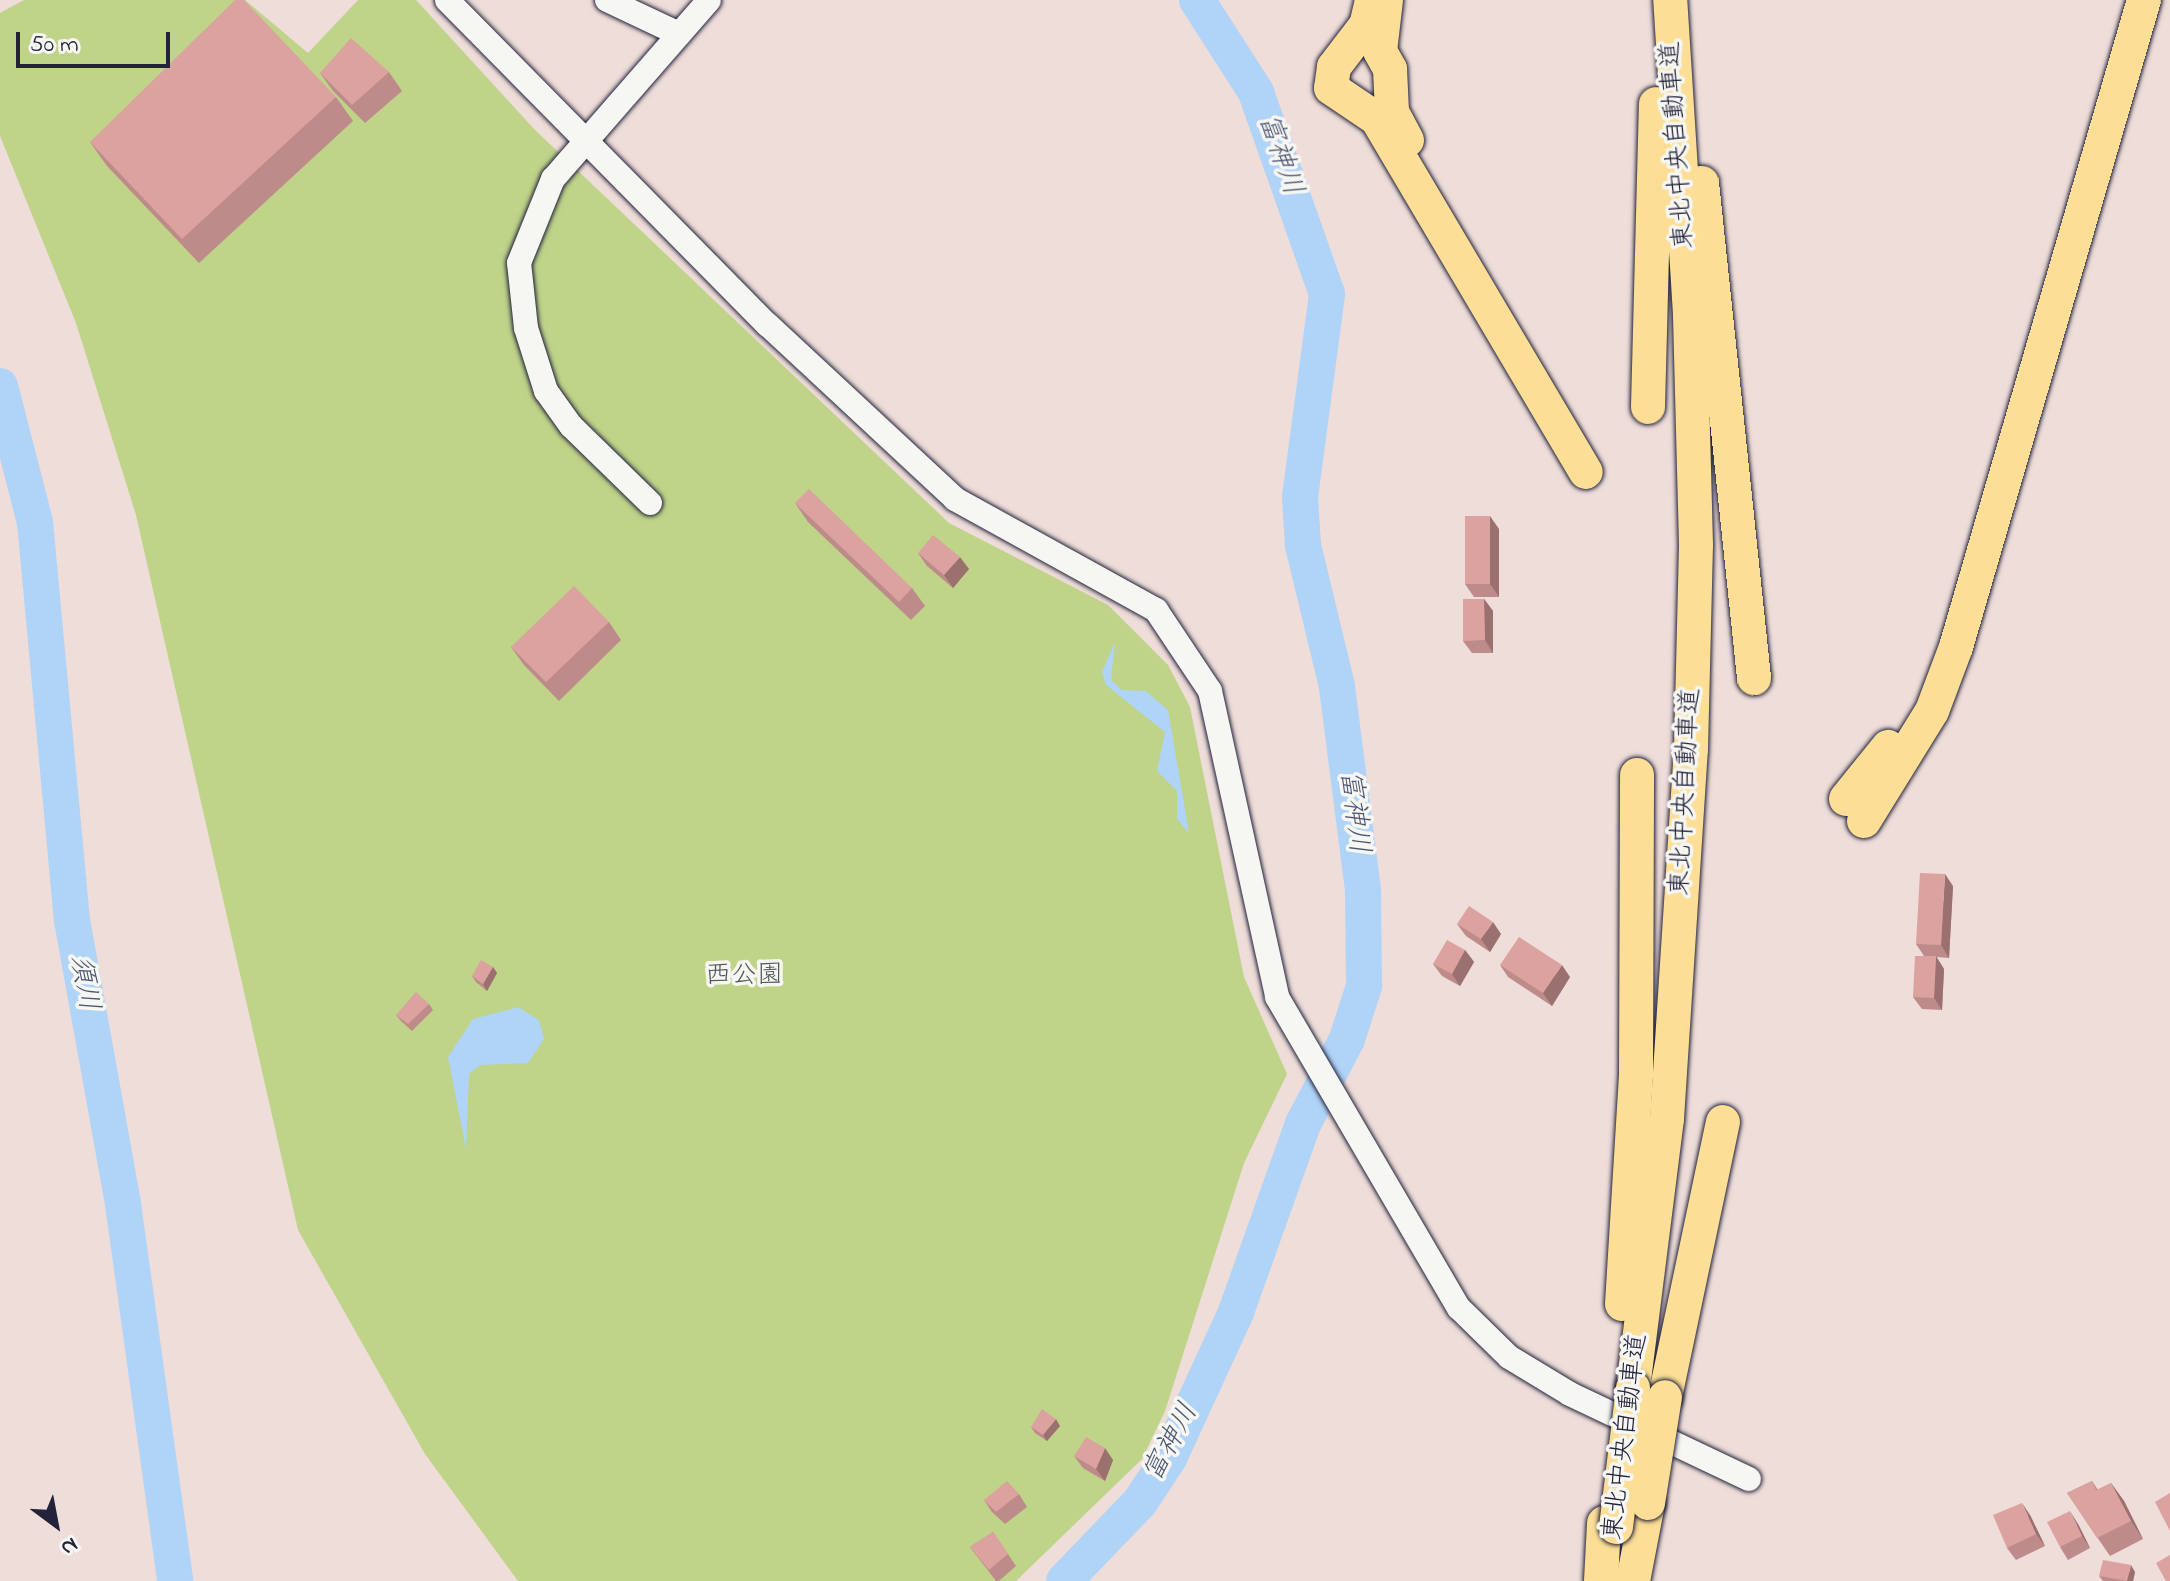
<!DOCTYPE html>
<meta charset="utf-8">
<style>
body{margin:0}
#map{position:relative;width:2170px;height:1581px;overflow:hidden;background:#eeddd9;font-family:"Indie Flower","Klee One",sans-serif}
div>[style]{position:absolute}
.green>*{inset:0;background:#bfd389}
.water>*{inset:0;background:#b0d3f8}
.river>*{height:36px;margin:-18px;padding:0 18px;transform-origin:18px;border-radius:18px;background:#b0d3f8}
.roads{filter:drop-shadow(0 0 2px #22223b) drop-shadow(0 0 2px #22223b)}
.minor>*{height:24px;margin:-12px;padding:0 12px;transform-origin:12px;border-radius:12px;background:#f6f6f2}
.highway>*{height:34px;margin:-17px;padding:0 17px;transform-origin:17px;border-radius:17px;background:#fcde96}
.bridges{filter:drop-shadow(0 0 2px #22223b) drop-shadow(0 0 2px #22223b)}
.highway-bridge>*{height:34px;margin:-17px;padding:0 17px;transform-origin:17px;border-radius:17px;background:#fcde96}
.wall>*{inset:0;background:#bd8b89}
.shaded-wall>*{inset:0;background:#9a716f}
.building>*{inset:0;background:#dca29f}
span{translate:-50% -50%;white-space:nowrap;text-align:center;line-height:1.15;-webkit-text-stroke:7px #f6f6f2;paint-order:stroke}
.street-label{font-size:26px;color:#22223b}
.park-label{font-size:26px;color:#515752}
.water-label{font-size:28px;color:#4d5774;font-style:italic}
.north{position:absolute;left:16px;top:1485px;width:80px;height:80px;-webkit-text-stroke:6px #f6f6f2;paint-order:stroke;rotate:148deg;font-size:22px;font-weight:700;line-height:32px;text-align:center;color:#22223b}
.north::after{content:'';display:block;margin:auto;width:28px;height:36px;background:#22223b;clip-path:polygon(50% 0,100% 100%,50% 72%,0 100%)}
.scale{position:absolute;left:16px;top:32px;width:154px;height:36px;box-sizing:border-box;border:4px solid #22223b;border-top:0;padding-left:10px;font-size:24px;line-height:28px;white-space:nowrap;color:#22223b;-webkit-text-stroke:6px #f6f6f2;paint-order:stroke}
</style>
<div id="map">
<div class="green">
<i style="clip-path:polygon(24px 0,245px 0,308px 53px,358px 0,416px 0,535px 130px,949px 523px,1108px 605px,1168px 665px,1190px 707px,1244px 977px,1287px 1074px,1244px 1163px,1165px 1411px,1142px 1459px,1016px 1581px,518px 1581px,425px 1454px,298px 1230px,136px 515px,76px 323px,0 136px,0 13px)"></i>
</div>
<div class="water">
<i style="clip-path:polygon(1115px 642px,1111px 680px,1122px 690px,1146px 691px,1168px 710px,1189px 833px,1177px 819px,1177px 791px,1157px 771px,1165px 732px,1106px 685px,1102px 672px)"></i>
<i style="clip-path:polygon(518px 1007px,539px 1020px,544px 1039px,528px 1063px,480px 1065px,469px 1074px,466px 1149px,448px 1057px,473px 1019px)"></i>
</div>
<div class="river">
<i style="left:0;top:386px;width:140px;rotate:75.6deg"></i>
<i style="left:35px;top:522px;width:400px;rotate:84.7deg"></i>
<i style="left:72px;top:920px;width:289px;rotate:79.8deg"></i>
<i style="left:123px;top:1204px;width:381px;rotate:82.1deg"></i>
<i style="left:1064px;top:1581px;width:110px;rotate:-46.1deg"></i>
<i style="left:1140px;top:1502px;width:53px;rotate:-56.6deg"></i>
<i style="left:1169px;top:1458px;width:161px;rotate:-65.3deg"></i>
<i style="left:1236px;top:1312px;width:200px;rotate:-70.4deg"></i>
<i style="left:1303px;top:1124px;width:96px;rotate:-62.6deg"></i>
<i style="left:1347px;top:1039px;width:56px;rotate:-72.2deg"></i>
<i style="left:1364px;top:986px;width:96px;rotate:-90.6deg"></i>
<i style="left:1363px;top:890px;width:206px;rotate:-97.3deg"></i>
<i style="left:1337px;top:686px;width:145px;rotate:-103.6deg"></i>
<i style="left:1303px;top:545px;width:48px;rotate:-93.6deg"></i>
<i style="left:1300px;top:497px;width:205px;rotate:-82.4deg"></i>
<i style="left:1327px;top:294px;width:214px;rotate:-109.4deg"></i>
<i style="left:1256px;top:92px;width:109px;rotate:-122.7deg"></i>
</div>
<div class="roads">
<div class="minor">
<i style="left:447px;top:0;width:457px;rotate:45.4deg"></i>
<i style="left:768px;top:325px;width:255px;rotate:42.9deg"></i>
<i style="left:955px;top:499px;width:230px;rotate:28.9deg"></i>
<i style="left:1156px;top:610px;width:97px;rotate:56.3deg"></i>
<i style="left:1210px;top:691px;width:313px;rotate:77.6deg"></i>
<i style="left:1277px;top:997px;width:360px;rotate:59.7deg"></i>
<i style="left:1459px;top:1308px;width:70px;rotate:44.4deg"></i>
<i style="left:1509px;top:1357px;width:71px;rotate:31.2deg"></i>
<i style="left:1570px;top:1394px;width:198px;rotate:25.4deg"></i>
<i style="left:607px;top:0;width:80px;rotate:25.3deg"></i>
<i style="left:650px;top:503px;width:110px;rotate:-135.7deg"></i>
<i style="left:571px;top:426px;width:43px;rotate:-125.5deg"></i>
<i style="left:546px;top:391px;width:66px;rotate:-107.6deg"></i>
<i style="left:526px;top:328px;width:65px;rotate:-96.1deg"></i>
<i style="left:519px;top:263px;width:91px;rotate:-68deg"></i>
<i style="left:553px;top:179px;width:237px;rotate:-48.9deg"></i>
</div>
<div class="highway">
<i style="left:1372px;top:0;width:26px;rotate:103deg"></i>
<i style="left:1366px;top:25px;width:53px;rotate:127.3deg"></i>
<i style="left:1334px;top:67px;width:21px;rotate:98deg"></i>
<i style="left:1331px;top:88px;width:55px;rotate:34deg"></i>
<i style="left:1377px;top:119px;width:410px;rotate:59.4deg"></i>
<i style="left:1386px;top:0;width:51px;rotate:96.7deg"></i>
<i style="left:1380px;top:51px;width:21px;rotate:61deg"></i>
<i style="left:1390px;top:69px;width:43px;rotate:87.3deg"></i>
<i style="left:1392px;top:112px;width:32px;rotate:62deg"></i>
<i style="left:1702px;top:183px;width:498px;rotate:84deg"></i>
<i style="left:1648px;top:407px;width:303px;rotate:-88.5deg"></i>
<i style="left:1846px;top:799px;width:67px;rotate:-51.1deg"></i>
<i style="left:1864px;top:821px;width:129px;rotate:-58.3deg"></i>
<i style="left:1932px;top:711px;width:68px;rotate:-69.4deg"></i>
<i style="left:1956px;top:647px;width:674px;rotate:-73.8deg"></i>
<i style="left:1622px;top:1304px;width:230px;rotate:-86.5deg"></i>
<i style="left:1636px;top:1074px;width:299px;rotate:-89.8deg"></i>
<i style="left:1633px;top:1388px;width:271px;rotate:-82.8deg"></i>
<i style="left:1667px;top:1119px;width:371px;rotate:-86.3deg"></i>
<i style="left:1691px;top:749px;width:204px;rotate:-88.6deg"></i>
<i style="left:1696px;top:545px;width:231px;rotate:-91.5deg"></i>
<i style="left:1690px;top:314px;width:315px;rotate:-93.6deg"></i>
<i style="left:1665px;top:1397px;width:281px;rotate:-78.1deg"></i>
<i style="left:1601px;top:1581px;width:58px;rotate:-87deg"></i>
<i style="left:1633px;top:1581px;width:79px;rotate:-79.1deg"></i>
</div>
</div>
<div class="bridges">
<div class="highway-bridge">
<i style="left:1648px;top:1503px;width:107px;rotate:-80.9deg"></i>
<i style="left:1616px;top:1527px;width:140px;rotate:-83deg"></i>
</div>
</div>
<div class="wall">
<i style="clip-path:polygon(389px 72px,402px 91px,365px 123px,333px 91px,320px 73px)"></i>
<i style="clip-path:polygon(336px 97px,353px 121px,199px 263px,107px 166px,90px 142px)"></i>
<i style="clip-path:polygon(795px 503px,912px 588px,925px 606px,911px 620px,808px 522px)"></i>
<i style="clip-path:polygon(1499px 529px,1499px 597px,1474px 597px,1465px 584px)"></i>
<i style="clip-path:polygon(918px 553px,969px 569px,953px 588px,927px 566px)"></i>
<i style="clip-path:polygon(1484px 599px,1493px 611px,1493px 653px,1472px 653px,1463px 641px)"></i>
<i style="clip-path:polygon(609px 622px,621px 640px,559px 701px,524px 665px,511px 647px)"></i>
<i style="clip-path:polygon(1953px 886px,1949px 958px,1936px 957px,1944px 969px,1942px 1010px,1922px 1009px,1913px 997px,1924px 956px,1916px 944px)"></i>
<i style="clip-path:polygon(1457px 924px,1501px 934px,1490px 952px,1466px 936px)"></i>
<i style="clip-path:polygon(1465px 950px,1474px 962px,1460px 986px,1442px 976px,1433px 964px)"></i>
<i style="clip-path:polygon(1500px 965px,1570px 977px,1552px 1006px,1508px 977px)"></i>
<i style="clip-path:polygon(493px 967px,497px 973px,487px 991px,476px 982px,472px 976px)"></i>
<i style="clip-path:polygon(429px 1004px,433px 1010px,412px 1031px,401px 1021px,396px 1015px)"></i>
<i style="clip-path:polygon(1060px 1426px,1047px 1441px,1035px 1433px,1031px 1427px)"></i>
<i style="clip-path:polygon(1074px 1456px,1113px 1460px,1105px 1481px,1083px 1468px)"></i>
<i style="clip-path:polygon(2092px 1481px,2098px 1490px,2111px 1483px,2124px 1501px,2143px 1539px,2110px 1556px,2067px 1493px)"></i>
<i style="clip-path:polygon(1019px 1494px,1027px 1507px,1005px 1524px,992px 1512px,984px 1500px)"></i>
<i style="clip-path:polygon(2030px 1515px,2045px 1546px,2016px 1560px,2007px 1548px)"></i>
<i style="clip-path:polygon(2078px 1524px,2090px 1548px,2068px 1560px,2060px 1547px)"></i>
<i style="clip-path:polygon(993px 1532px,1016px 1566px,999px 1581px,996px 1581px,970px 1547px)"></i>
<i style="clip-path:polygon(2135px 1572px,2133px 1581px,2103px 1581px,2099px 1576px)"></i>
</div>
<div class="shaded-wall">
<i style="clip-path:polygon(1490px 516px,1499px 529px,1499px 597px,1490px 584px)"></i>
<i style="clip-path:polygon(960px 557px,969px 569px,953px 588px,944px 575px)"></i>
<i style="clip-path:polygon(1484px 599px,1493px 611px,1493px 653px,1485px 640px)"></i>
<i style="clip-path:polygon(1945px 874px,1953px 886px,1949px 958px,1941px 945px)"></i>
<i style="clip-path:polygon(1493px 922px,1501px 934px,1490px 952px,1481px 939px)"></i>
<i style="clip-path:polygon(1465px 950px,1474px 962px,1460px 986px,1452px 974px)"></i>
<i style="clip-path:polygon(1936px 956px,1944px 969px,1942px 1010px,1934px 998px)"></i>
<i style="clip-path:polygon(1562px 965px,1570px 977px,1552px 1006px,1543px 993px)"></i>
<i style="clip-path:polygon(493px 967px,497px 973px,487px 991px,483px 984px)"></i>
<i style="clip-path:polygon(1056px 1419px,1060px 1426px,1047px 1441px,1043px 1435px)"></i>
<i style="clip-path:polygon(1105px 1448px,1113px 1460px,1105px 1481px,1096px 1469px)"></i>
<i style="clip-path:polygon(2111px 1483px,2124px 1501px,2143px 1539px,2131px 1521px)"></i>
<i style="clip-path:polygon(2022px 1503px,2030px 1515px,2045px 1546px,2036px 1534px)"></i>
<i style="clip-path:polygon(2070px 1511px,2078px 1524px,2090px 1548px,2082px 1536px)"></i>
<i style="clip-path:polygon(2131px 1565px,2135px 1572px,2133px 1581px,2127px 1581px)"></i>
</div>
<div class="building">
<i style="clip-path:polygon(235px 0,244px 0,336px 97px,182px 239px,90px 142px)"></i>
<i style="clip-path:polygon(351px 38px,389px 72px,352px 105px,320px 73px)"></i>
<i style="clip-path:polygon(809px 489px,912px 588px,899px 602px,795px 503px)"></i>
<i style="clip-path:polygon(1465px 516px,1490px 516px,1490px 584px,1465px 584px)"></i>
<i style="clip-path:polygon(933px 535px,960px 557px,944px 575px,918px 553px)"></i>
<i style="clip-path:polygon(574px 586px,609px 622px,546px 682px,511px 647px)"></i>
<i style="clip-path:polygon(1463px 599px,1484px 599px,1485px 640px,1463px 641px)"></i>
<i style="clip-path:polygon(1920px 873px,1945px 874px,1941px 945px,1916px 944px)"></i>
<i style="clip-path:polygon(1469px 906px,1493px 922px,1481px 939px,1457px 924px)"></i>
<i style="clip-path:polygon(1519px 937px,1562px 965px,1543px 993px,1500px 965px)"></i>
<i style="clip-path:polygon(1447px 940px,1465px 950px,1452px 974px,1433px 964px)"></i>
<i style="clip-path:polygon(1915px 956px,1936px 956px,1934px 998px,1913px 997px)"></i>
<i style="clip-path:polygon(481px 960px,493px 967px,483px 984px,472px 976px)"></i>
<i style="clip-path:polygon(416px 992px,429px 1004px,408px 1024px,396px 1015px)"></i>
<i style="clip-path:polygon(1042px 1409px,1056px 1419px,1043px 1435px,1031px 1427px)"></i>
<i style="clip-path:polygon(1086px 1437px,1105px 1448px,1096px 1469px,1074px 1456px)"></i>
<i style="clip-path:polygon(1007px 1481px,1019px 1494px,996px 1512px,984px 1500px)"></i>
<i style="clip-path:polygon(2092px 1481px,2096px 1490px,2111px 1483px,2131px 1521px,2097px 1538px,2067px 1493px)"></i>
<i style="clip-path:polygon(2170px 1493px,2170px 1531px,2155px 1502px)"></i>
<i style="clip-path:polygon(2022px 1503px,2036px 1534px,2007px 1548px,1993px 1515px)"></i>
<i style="clip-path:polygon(2070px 1511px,2082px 1536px,2060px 1547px,2047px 1522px)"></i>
<i style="clip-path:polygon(993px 1532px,1008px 1554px,989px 1570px,970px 1547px)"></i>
<i style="clip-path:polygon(2170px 1555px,2170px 1581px,2166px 1581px,2156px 1563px)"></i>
<i style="clip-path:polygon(2103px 1560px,2131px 1565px,2127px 1581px,2099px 1576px)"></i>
</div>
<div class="street-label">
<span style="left:1679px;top:145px;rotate:-94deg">東北中央自動車道</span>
<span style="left:1687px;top:792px;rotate:-87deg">東北中央自動車道</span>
<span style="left:1627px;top:1437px;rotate:-83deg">東北中央自動車道</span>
</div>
<div class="park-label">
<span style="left:744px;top:977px">西公園</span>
</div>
<div class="water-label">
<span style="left:1279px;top:155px;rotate:71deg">富神川</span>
<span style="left:1353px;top:812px;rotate:83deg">富神川</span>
<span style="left:83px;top:983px;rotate:80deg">須川</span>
<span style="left:1172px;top:1443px;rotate:-62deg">富神川</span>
</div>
<div class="north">N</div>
<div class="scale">50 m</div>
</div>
